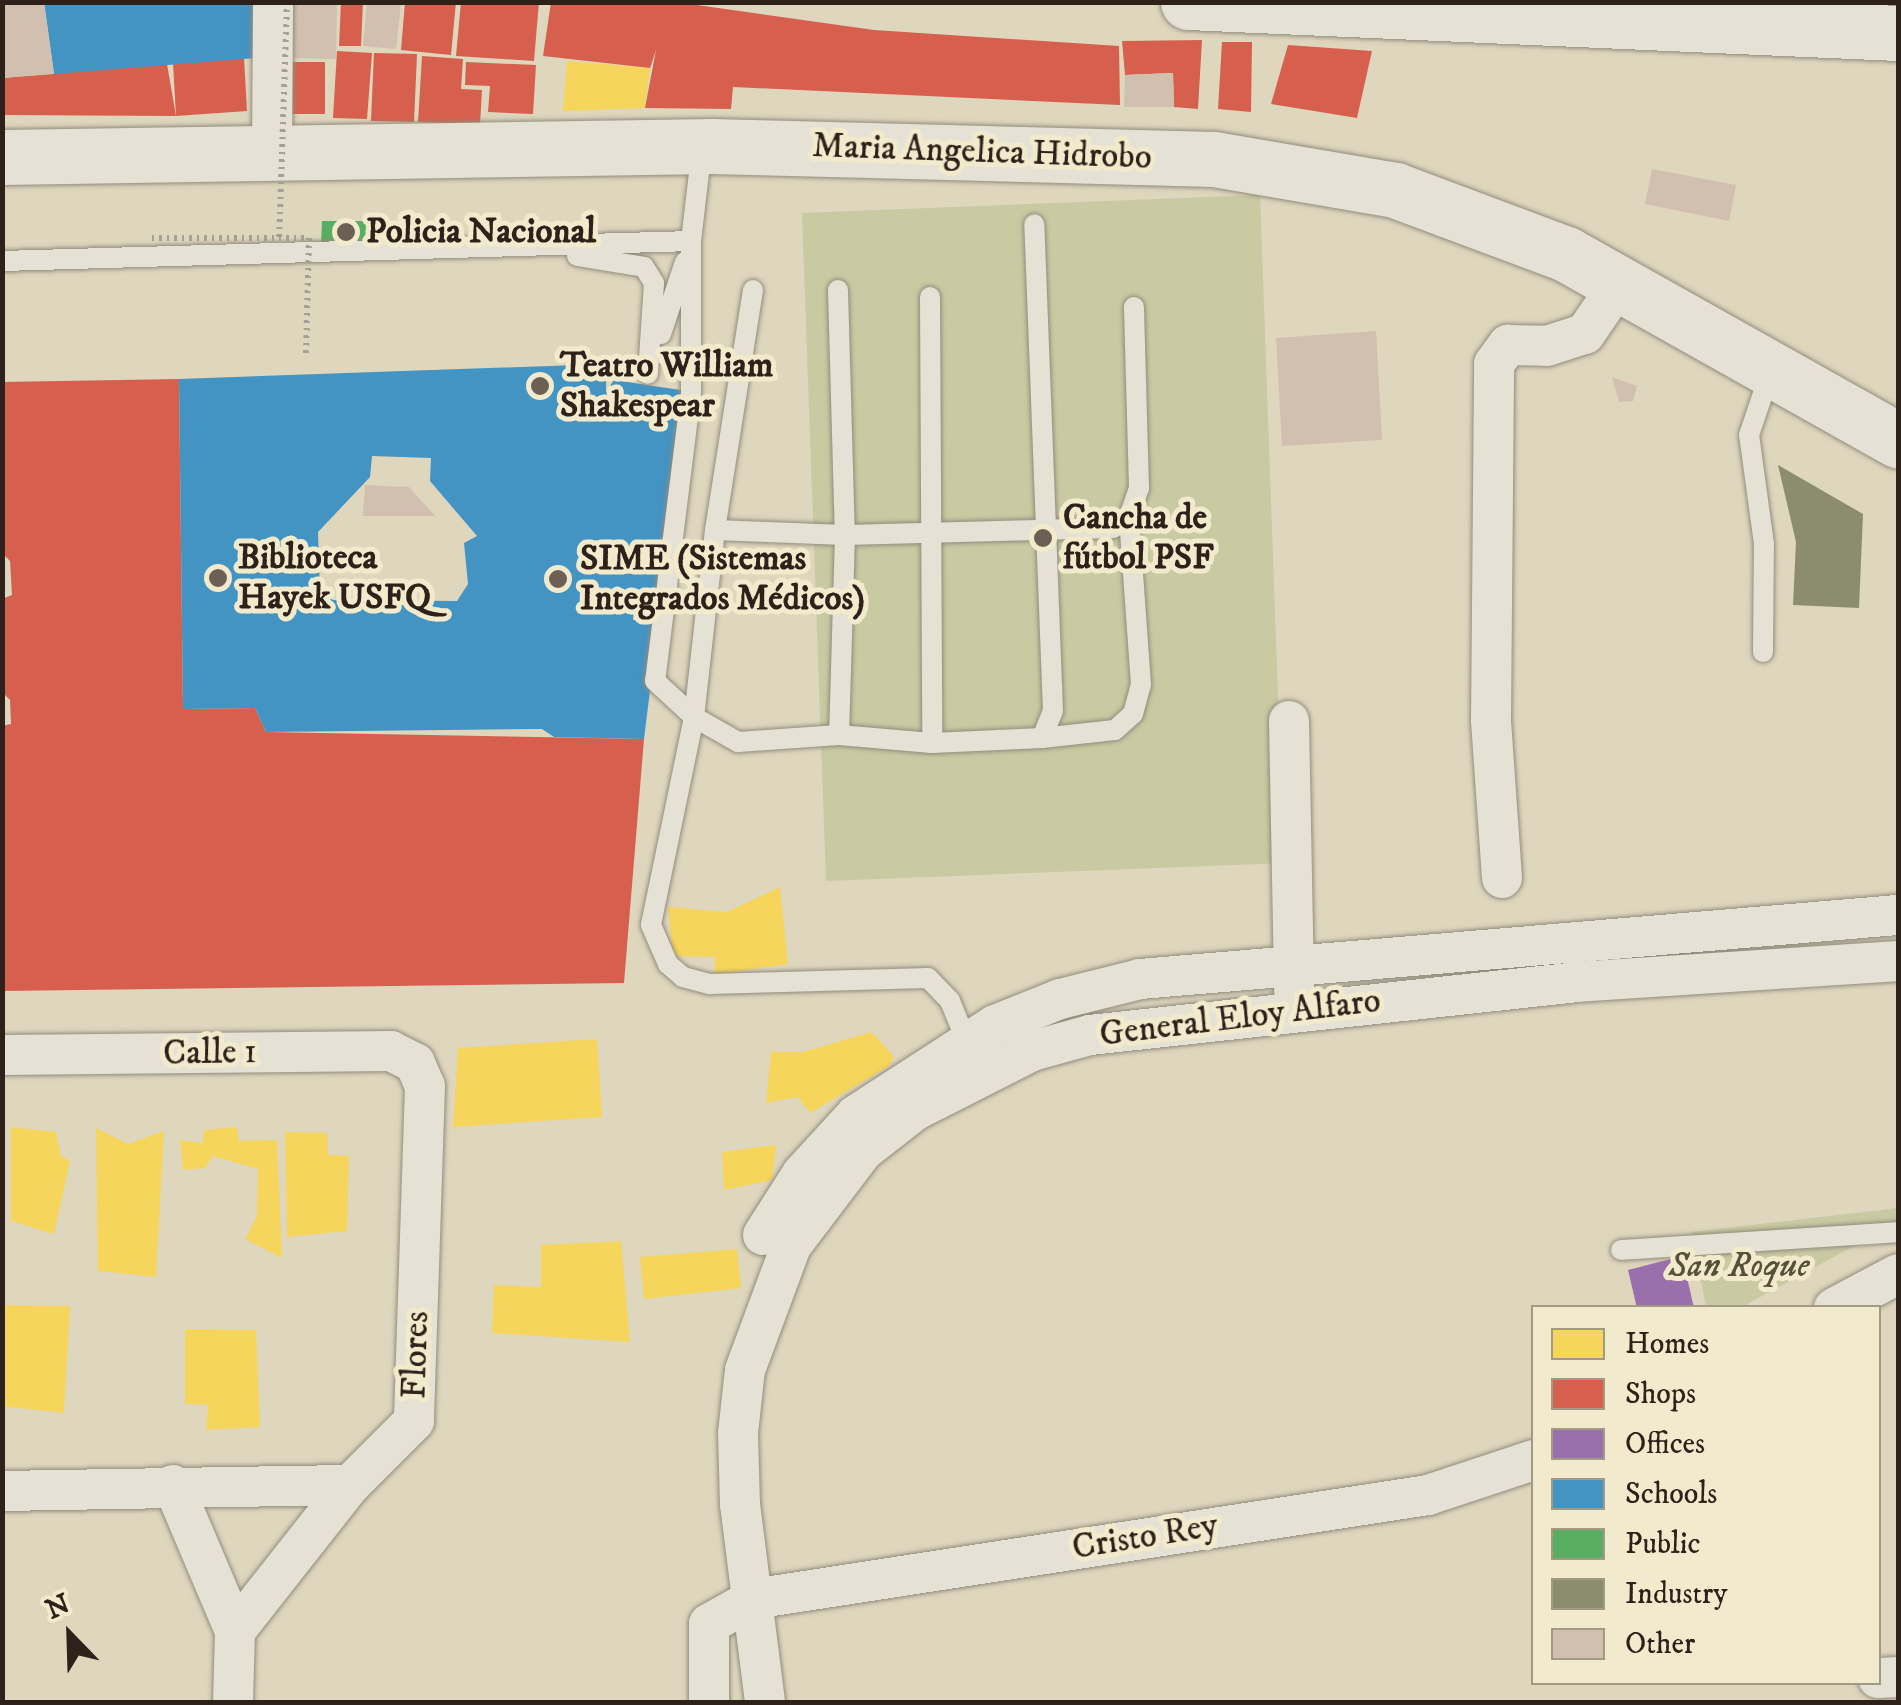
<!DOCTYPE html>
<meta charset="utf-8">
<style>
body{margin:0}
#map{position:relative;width:1901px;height:1705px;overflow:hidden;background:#ded6bd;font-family:"IM FELL DW Pica",serif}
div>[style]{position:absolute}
.green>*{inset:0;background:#c9caa2}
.homes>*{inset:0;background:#f6d55c}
.shops>*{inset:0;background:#d6604d}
.offices>*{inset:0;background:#9970ab}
.schools>*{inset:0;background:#4393c3}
.public>*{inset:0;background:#5aae61}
.industry>*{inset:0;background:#8c8c6e}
.building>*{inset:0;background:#d1c0af}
.roads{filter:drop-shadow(0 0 2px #928c7d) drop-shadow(0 0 2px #928c7d)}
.lane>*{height:20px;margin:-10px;padding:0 10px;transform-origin:10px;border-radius:10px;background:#e5e1d4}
.street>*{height:40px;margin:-20px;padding:0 20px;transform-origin:20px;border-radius:20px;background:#e5e1d4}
.secondary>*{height:55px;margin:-27.5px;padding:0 27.5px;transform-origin:27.5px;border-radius:27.5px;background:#e5e1d4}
.path-bridge>*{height:6px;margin-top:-3px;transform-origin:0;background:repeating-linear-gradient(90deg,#a3a096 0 2.5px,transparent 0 7.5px)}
.dots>*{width:28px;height:28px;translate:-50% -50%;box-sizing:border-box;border:5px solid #f2eacc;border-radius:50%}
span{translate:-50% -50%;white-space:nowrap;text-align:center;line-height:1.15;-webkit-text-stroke:10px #f2eacc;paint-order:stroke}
.street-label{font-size:35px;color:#2d211a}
.poi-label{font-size:35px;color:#2d211a;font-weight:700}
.left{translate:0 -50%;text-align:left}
.park-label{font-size:35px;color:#57513c;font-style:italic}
.frame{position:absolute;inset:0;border:5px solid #2d211a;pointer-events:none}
.legend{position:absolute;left:1531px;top:1305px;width:350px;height:380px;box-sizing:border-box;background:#f2eacc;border:2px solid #a39a85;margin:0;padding:12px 18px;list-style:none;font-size:30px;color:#2d211a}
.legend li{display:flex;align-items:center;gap:20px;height:50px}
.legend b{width:50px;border:2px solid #a39a85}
.north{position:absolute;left:20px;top:1585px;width:100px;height:100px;-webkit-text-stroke:8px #f2eacc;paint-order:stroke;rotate:337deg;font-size:28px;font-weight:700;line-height:40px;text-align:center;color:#2d211a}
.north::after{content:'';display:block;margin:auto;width:35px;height:45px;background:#2d211a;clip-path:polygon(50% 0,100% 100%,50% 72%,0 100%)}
</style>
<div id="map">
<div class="green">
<i style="clip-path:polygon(1260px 195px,1284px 863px,826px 881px,802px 213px)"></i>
<i style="clip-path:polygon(1898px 1208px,1898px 1222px,1742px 1307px,1706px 1307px,1692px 1232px)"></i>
</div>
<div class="homes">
<i style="clip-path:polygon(567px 61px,650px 68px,645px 108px,563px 111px)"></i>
<i style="clip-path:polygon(780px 887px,788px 964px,714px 975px,715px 957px,673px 956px,668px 907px,727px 912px)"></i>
<i style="clip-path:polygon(872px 1032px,894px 1057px,889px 1066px,810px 1113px,798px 1097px,766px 1103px,771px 1052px,803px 1052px)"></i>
<i style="clip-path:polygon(597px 1039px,602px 1117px,453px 1127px,458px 1048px)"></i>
<i style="clip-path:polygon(11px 1127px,56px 1132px,61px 1156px,70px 1161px,54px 1234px,11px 1221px)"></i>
<i style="clip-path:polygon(237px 1127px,239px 1141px,277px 1140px,282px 1258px,245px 1239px,257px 1216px,258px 1169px,213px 1156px,205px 1168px,183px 1170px,180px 1140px,203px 1143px,204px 1130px)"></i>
<i style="clip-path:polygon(96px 1128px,128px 1144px,164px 1131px,156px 1277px,98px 1271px)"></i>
<i style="clip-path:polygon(285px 1132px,327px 1133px,328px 1155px,349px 1156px,347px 1231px,287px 1237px)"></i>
<i style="clip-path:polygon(776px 1145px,772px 1180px,724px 1190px,722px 1152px)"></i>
<i style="clip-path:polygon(621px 1241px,630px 1342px,492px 1333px,494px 1285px,541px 1287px,541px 1245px)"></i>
<i style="clip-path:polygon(737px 1249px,741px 1288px,644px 1299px,640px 1257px)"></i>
<i style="clip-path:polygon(2px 1305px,70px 1306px,64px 1413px,2px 1406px)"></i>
<i style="clip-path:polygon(185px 1329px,256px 1330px,260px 1427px,206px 1430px,208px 1405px,185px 1404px)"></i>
</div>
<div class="shops">
<i style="clip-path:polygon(341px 2px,363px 2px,361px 46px,339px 46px)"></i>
<i style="clip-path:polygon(405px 2px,456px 2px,451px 55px,401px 50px)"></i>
<i style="clip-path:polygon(461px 2px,539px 2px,534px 61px,456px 56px)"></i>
<i style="clip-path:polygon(551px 2px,676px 2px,874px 30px,1119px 46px,1120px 105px,733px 87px,731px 109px,645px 108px,656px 50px,650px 68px,543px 56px)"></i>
<i style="clip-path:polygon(1202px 40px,1198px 109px,1174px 107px,1173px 73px,1125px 75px,1122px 41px)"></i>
<i style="clip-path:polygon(1222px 42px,1252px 42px,1251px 112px,1218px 109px)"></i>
<i style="clip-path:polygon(1288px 45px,1372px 51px,1357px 118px,1271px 104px)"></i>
<i style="clip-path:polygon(337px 51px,372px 53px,367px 119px,333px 118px)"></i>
<i style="clip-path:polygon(374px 53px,417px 54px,414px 122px,371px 121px)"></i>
<i style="clip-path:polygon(422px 56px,463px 59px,461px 89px,482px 90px,480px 125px,418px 122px)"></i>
<i style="clip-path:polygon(244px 58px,247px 111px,176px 116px,173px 63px)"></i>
<i style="clip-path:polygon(288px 62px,325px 62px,325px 114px,288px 114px)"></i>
<i style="clip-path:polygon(466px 62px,536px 65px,533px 114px,488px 112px,490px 86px,465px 85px)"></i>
<i style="clip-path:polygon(167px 64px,176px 116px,2px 115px,2px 78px)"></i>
<i style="clip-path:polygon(179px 379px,183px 709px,255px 708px,266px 732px,644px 739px,624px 983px,2px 991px,2px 726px,11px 724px,10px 700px,2px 692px,2px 599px,12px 595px,10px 561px,2px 553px,2px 382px)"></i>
</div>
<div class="offices">
<i style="clip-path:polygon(1682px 1256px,1694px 1308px,1637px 1308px,1628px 1270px)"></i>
</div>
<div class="schools">
<i style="clip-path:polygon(44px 2px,269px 2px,267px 57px,54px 74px)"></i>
<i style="clip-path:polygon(evenodd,606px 364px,606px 392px,614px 380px,687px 391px,644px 739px,554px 737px,542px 729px,266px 732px,255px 708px,183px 709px,179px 379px,606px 364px,372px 456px,431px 458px,430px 481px,477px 536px,464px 543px,468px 584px,457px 601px,333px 600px,320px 592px,318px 532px,370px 477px,372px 456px)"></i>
</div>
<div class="public">
<i style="clip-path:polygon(322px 221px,372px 221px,371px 244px,321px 244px)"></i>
</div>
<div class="industry">
<i style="clip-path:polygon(1778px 465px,1863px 514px,1859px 608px,1793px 605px,1796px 542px)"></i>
</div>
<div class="building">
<i style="clip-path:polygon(2px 2px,44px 2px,54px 74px,2px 78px)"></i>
<i style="clip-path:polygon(293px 2px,337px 2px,336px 59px,291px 58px)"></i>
<i style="clip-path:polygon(367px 3px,401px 3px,396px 49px,363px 46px)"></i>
<i style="clip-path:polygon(1173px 73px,1174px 107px,1124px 107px,1125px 75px)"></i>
<i style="clip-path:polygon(1652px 169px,1736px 185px,1729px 221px,1645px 204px)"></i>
<i style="clip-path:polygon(1376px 331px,1382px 440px,1282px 446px,1276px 338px)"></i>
<i style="clip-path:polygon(1612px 377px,1637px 386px,1633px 401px,1619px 402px)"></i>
<i style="clip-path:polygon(365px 485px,409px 487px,435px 516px,363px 516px)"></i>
</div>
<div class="roads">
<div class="lane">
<i style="left:691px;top:241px;width:152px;rotate:90deg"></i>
<i style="left:691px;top:393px;width:290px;rotate:97.1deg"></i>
<i style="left:655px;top:681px;width:53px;rotate:42.7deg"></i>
<i style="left:694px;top:717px;width:212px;rotate:101.7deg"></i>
<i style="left:651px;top:925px;width:43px;rotate:66.4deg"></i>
<i style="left:668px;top:964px;width:20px;rotate:41deg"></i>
<i style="left:683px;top:977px;width:28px;rotate:15deg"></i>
<i style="left:710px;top:984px;width:218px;rotate:-1.6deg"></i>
<i style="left:928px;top:978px;width:32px;rotate:46deg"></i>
<i style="left:950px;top:1001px;width:53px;rotate:67.8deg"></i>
<i style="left:577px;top:256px;width:68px;rotate:9.3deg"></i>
<i style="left:644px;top:267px;width:19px;rotate:58deg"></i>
<i style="left:654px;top:283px;width:91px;rotate:93.8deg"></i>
<i style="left:2px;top:261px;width:689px;rotate:-1.66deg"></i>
<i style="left:691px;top:241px;width:94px;rotate:-83.3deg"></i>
<i style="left:753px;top:290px;width:243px;rotate:99deg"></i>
<i style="left:715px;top:530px;width:188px;rotate:96.4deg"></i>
<i style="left:694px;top:717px;width:51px;rotate:29.6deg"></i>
<i style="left:738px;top:742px;width:101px;rotate:-4deg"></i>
<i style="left:839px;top:735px;width:93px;rotate:4.9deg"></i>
<i style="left:932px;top:743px;width:110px;rotate:-2.6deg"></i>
<i style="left:1042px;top:738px;width:29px;rotate:-68deg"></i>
<i style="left:1053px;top:711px;width:487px;rotate:-92.2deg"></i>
<i style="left:838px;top:290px;width:245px;rotate:88.4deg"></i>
<i style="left:845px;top:535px;width:200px;rotate:91.7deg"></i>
<i style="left:930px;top:297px;width:446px;rotate:89.7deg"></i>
<i style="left:661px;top:334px;width:76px;rotate:-71.6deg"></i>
<i style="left:715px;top:530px;width:130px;rotate:2.2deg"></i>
<i style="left:845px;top:535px;width:268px;rotate:-1.5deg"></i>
<i style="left:1113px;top:528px;width:19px;rotate:-35deg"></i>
<i style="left:1129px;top:517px;width:31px;rotate:-71deg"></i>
<i style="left:1139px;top:488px;width:181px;rotate:-91.6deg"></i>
<i style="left:1763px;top:652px;width:108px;rotate:-89.5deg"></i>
<i style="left:1764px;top:544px;width:110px;rotate:-97.8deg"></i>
<i style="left:1749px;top:435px;width:69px;rotate:-71.3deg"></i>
<i style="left:1042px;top:738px;width:73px;rotate:-6.3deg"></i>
<i style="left:1115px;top:730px;width:24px;rotate:-42deg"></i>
<i style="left:1133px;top:714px;width:30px;rotate:-75deg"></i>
<i style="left:1141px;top:685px;width:168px;rotate:-94.1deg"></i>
<i style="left:1621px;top:1250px;width:278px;rotate:-3.7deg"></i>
</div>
<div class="street">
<i style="left:272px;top:151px;width:149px;rotate:-89.6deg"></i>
<i style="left:1289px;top:721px;width:270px;rotate:88.9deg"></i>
<i style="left:1502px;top:878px;width:158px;rotate:-94deg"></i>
<i style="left:1491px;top:720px;width:356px;rotate:-89.5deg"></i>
<i style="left:1494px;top:364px;width:24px;rotate:-54deg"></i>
<i style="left:1508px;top:345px;width:39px;rotate:1deg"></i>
<i style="left:1547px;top:346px;width:40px;rotate:-18deg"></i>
<i style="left:1585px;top:334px;width:60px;rotate:-55.8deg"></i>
<i style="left:2px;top:1055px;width:389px;rotate:-0.6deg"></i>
<i style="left:391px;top:1051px;width:27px;rotate:27deg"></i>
<i style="left:415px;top:1063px;width:25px;rotate:67deg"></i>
<i style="left:425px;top:1086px;width:335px;rotate:91.9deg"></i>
<i style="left:414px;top:1421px;width:91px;rotate:135deg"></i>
<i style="left:350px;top:1485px;width:186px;rotate:128.2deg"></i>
<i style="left:235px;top:1631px;width:71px;rotate:91.6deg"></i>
<i style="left:763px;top:1235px;width:72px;rotate:-57.4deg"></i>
<i style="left:802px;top:1174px;width:80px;rotate:-47.5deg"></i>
<i style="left:856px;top:1115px;width:166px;rotate:-32.9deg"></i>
<i style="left:995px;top:1025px;width:70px;rotate:-21.8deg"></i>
<i style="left:1060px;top:999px;width:82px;rotate:-14deg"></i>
<i style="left:1140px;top:979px;width:761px;rotate:-4.83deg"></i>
<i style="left:1834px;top:1308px;width:72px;rotate:-28deg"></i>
<i style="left:173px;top:1485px;width:159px;rotate:67deg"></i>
<i style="left:2px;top:1491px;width:348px;rotate:-1deg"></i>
<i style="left:1878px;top:1678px;width:20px;rotate:-3deg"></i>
<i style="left:709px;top:1702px;width:78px;rotate:-90deg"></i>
<i style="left:709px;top:1624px;width:51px;rotate:-29.6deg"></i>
<i style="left:753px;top:1599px;width:683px;rotate:-8.76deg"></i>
<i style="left:1428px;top:1495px;width:112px;rotate:-18.3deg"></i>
<i style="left:765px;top:1702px;width:199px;rotate:-97.2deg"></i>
<i style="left:740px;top:1505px;width:72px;rotate:-91.6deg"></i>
<i style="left:738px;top:1433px;width:63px;rotate:-83.7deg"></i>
<i style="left:745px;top:1370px;width:132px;rotate:-69.6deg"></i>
<i style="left:791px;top:1246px;width:119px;rotate:-52.8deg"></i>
<i style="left:863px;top:1151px;width:65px;rotate:-38.1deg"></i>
<i style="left:914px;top:1111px;width:132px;rotate:-27deg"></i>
<i style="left:1032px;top:1051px;width:60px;rotate:-15.4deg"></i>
<i style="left:1090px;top:1035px;width:488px;rotate:-6.2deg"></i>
<i style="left:1575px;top:982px;width:324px;rotate:-3.7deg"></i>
</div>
<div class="secondary">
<i style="left:1188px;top:2px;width:711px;rotate:2.5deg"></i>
<i style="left:2px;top:157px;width:710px;rotate:-0.89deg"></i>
<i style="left:712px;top:146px;width:502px;rotate:1.48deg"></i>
<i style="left:1214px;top:159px;width:184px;rotate:9.7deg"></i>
<i style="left:1395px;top:190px;width:183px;rotate:20.5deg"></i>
<i style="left:1566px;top:254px;width:381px;rotate:29.3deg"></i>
</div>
</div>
<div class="path-bridge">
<i style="left:287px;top:2px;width:236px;rotate:91.9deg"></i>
<i style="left:279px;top:238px;width:30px"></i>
<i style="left:309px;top:238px;width:118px;rotate:91.5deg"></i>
<i style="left:152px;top:238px;width:127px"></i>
</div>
<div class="dots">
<i style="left:346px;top:232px;background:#6b6053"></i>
<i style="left:540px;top:386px;background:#6b6053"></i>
<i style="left:1043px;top:538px;background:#6b6053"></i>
<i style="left:218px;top:578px;background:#6b6053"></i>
<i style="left:558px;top:579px;background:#6b6053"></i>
</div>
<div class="street-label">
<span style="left:982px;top:152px;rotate:2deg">Maria Angelica Hidrobo</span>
<span style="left:1240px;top:1018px;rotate:-7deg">General Eloy Alfaro</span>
<span style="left:210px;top:1053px;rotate:-1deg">Calle 1</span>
<span style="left:416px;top:1355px;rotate:-88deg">Flores</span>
<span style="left:1145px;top:1537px;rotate:-9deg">Cristo Rey</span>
</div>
<div class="poi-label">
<span class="left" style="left:366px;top:232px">Policia Nacional</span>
<span class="left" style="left:560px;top:386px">Teatro William<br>Shakespear</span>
<span class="left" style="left:1063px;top:538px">Cancha de<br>fútbol PSF</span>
<span class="left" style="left:238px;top:578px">Biblioteca<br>Hayek USFQ</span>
<span class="left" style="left:580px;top:579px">SIME (Sistemas<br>Integrados Médicos)</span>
</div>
<div class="park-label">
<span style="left:1739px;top:1266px">San Roque</span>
</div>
<div class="frame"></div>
<ul class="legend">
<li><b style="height:28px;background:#f6d55c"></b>Homes</li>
<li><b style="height:28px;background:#d6604d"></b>Shops</li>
<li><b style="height:28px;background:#9970ab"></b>Offices</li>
<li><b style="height:28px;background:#4393c3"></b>Schools</li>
<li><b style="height:28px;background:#5aae61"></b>Public</li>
<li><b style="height:28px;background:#8c8c6e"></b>Industry</li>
<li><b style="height:28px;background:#d1c0af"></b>Other</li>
</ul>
<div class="north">N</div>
</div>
